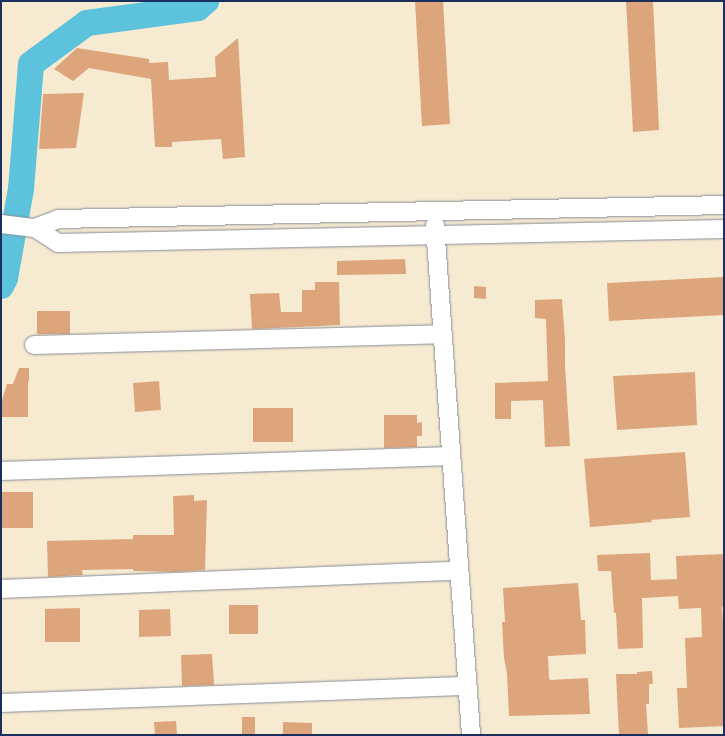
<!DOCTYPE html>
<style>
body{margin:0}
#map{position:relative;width:725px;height:736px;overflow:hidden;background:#f6ead1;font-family:Itim,sans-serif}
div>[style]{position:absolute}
.river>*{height:26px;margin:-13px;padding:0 13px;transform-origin:13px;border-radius:13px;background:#5dc2db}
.building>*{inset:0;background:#dca57c}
.roads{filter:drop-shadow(0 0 1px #888c98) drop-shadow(0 0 1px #888c98)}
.minor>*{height:18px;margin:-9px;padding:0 9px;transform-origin:9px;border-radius:9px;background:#fff}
span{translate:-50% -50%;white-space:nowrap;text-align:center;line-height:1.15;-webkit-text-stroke:3px #fcf5e5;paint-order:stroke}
.frame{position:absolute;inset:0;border:2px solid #1b2f5e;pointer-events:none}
</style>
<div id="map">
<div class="river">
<i style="left:1px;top:286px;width:9px;rotate:-63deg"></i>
<i style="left:5px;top:278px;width:90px;rotate:-79.8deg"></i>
<i style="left:21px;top:189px;width:125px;rotate:-85.4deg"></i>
<i style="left:31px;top:64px;width:69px;rotate:-36.2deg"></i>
<i style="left:87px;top:23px;width:112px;rotate:-7.7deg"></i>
<i style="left:198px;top:8px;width:11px;rotate:-41deg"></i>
</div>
<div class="building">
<i style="clip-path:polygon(415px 1px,443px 1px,450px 124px,422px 126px)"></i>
<i style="clip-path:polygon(626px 1px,653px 1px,659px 130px,633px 132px)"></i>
<i style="clip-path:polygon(238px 38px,245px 157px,223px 159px,221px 139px,172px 142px,172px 147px,155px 147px,151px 79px,89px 68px,73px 81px,54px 69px,77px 48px,149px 59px,149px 63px,168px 62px,169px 80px,216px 77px,215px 57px)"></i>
<i style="clip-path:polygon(84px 93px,76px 148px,39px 149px,43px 94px)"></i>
<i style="clip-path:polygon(405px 259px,406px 274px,337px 275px,337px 261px)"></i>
<i style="clip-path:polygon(724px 277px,724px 315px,609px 321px,607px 283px)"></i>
<i style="clip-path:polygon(315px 282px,339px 282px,340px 325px,252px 329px,250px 294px,279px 293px,281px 312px,302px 312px,302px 290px,315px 290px)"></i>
<i style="clip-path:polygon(474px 286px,486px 287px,486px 299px,474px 298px)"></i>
<i style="clip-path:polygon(562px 299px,565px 340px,565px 366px,570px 446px,545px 447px,543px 400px,511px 401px,511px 419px,495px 419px,495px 383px,548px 381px,546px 319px,535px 318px,535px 300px)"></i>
<i style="clip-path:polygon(37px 311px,70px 311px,70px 334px,37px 334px)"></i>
<i style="clip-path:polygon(19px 368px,29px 368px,29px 381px,28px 381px,28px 417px,1px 417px,1px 403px,7px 384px,13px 384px)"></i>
<i style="clip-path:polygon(695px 372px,697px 425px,617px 430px,613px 376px)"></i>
<i style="clip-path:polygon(159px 381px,161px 410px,135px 412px,133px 383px)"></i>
<i style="clip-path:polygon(253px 408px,293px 408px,293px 442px,253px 442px)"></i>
<i style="clip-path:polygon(384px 415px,417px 415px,417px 423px,422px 422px,422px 436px,417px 436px,417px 447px,384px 448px)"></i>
<i style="clip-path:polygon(685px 452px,690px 517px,651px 520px,652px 522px,590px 527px,584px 459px)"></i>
<i style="clip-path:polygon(1px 492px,33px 492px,33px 528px,1px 528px)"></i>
<i style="clip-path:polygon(194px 495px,194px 501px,207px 500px,205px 570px,173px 572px,133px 571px,133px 569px,82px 570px,83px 575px,48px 577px,47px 541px,133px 539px,133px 535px,174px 535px,173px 496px)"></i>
<i style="clip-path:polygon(650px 553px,651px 580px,677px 579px,676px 556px,724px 554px,724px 607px,722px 607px,724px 636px,724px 726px,679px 728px,677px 688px,687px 688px,685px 638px,702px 637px,701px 608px,679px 609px,678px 596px,642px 598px,643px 648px,618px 649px,616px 613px,614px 613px,611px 571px,598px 571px,597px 555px)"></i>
<i style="clip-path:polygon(578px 583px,581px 620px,585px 620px,586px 654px,548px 656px,549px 678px,550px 680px,588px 678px,590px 714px,509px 716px,507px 673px,504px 658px,502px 622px,505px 622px,503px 588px)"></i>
<i style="clip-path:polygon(229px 605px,258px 605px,258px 634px,229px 634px)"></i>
<i style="clip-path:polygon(80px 608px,80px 642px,45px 642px,45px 609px)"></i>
<i style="clip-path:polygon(170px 609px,171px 636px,139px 637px,139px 610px)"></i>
<i style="clip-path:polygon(212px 654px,214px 685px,182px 686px,181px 655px)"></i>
<i style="clip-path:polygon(652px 671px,653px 684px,649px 684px,649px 704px,646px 704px,648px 735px,619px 735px,616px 674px,637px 674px,637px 672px)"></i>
<i style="clip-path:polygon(242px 717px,255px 717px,255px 735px,242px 735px)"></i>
<i style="clip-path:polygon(176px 721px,177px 735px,155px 735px,154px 722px)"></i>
<i style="clip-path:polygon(283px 722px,312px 723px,312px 735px,283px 735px)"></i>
</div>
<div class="roads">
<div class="minor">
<i style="left:1px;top:224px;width:34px;rotate:7deg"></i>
<i style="left:35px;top:228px;width:27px;rotate:33deg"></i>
<i style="left:58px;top:243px;width:666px;rotate:-1.2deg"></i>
<i style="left:435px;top:225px;width:511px;rotate:85.96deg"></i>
<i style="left:35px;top:228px;width:25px;rotate:-21deg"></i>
<i style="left:58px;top:219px;width:666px;rotate:-1.2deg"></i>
<i style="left:34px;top:345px;width:408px;rotate:-1.5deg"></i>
<i style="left:1px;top:471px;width:450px;rotate:-1.9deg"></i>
<i style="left:1px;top:589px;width:458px;rotate:-2.3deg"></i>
<i style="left:1px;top:703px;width:466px;rotate:-2.1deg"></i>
</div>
</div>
<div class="frame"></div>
</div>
